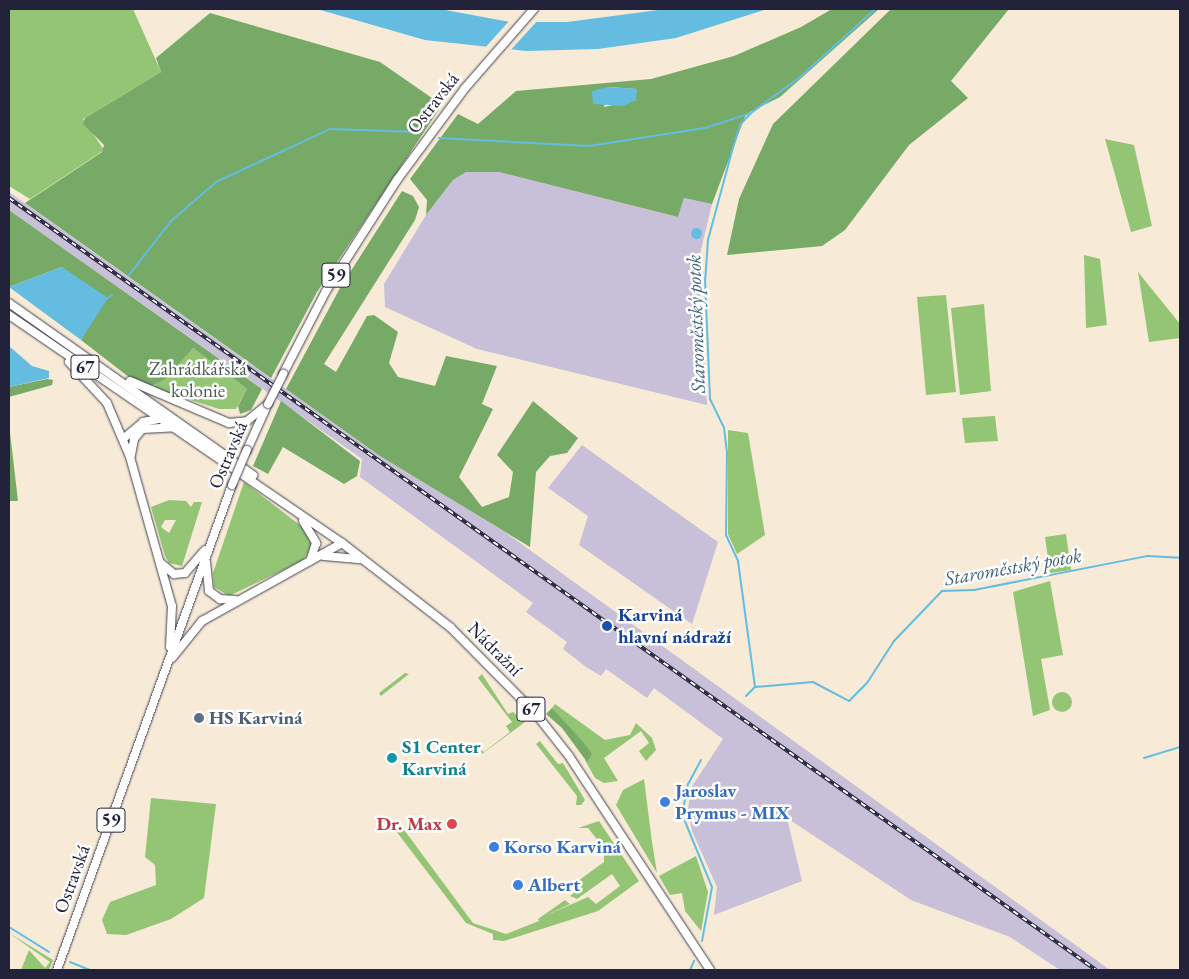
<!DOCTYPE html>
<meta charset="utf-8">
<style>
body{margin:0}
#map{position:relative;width:1189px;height:979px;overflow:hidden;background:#f7ead7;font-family:"EB Garamond",serif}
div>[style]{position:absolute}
.industrial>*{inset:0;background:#c8bfd8}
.green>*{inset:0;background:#93c575}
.round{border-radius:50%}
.forest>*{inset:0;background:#76aa66}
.water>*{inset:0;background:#64bde1}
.pier>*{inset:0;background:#f7ead7}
.stream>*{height:2px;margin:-1px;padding:0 1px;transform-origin:1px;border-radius:1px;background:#64bde1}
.roads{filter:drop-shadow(0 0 1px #424052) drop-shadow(0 0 1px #424052)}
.primary>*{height:8px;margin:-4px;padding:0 4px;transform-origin:4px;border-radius:4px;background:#fff}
.rail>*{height:4px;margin-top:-2px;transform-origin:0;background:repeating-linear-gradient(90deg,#fff 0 5.5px,#22223b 0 11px);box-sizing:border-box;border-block:1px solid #22223b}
.bridges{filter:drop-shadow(0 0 1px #424052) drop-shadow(0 0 1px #424052)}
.primary-bridge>*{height:8px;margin:-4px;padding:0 4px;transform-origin:4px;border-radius:4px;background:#fff}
.dots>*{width:14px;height:14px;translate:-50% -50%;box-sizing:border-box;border:2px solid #fff;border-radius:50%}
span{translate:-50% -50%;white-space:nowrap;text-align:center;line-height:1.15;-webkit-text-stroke:5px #fff;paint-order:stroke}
.shield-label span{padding:1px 4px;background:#fff;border:1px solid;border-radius:4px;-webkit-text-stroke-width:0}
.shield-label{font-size:18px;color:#22223b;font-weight:700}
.street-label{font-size:19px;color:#22223b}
.park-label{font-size:19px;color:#4a5b4f}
.transit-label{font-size:19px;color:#164399;font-weight:700}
.left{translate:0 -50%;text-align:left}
.service-label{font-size:19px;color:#4e5e75;font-weight:700}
.culture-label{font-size:19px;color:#0d838f;font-weight:700}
.shop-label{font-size:19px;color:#366cbe;font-weight:700}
.health-label{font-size:19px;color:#be3a42;font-weight:700}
.right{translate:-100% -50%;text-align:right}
.water-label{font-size:20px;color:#3c607d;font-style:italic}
.frame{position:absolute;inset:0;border:10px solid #22223b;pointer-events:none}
</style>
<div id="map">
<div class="industrial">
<i style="clip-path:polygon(468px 170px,499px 172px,678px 217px,684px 198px,712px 204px,698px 262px,707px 405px,477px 349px,385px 307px,384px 284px,426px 215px,453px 180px)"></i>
<i style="clip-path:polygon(9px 192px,380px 456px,505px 532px,1110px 970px,1060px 970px,1010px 937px,911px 900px,787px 818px,802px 881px,714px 915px,717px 887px,692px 831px,688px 809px,691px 788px,723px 739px,654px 688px,647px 698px,606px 669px,601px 676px,586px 667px,563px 649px,567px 642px,526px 612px,533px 603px,360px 477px,362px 459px,9px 210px)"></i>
<i style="clip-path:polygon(582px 445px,718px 542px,692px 624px,579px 545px,588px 516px,548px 488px)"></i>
</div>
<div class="green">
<i style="clip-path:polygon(9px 9px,133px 9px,161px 72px,83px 119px,104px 150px,30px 199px,9px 186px)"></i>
<i style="clip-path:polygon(1105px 139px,1134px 145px,1152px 226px,1131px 232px)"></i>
<i style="clip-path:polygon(1084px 255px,1100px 259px,1107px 325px,1086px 328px)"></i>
<i style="clip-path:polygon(1138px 272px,1180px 324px,1180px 338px,1149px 342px)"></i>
<i style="clip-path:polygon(946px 295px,956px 392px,926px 395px,917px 297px)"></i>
<i style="clip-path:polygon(984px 304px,991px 391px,960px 395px,951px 308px)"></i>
<i style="clip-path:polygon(193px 348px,247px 389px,236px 409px,219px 409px,152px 388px)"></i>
<i style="clip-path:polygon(995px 416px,998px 441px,965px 443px,962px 418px)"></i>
<i style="clip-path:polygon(728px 430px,748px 433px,765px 535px,737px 554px,728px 534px)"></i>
<i style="clip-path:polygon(244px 482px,305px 529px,313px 547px,302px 561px,229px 596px,214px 587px,213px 573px)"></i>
<i style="clip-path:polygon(evenodd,169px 500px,186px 501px,191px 507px,194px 502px,202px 502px,182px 566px,169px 563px,165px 556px,151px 507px,169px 500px,165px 520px,176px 520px,169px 533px,161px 527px,165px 520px)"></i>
<i style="clip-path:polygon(1066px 534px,1071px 570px,1050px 573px,1045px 537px)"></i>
<i style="clip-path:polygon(1050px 581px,1063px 655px,1041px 659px,1050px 710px,1033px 716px,1013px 592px)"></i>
<i style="clip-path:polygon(405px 673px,409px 674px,381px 696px,379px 693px)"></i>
<i style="clip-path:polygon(482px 674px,508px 714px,513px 712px,525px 722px,482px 754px,481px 750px,484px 752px,510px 732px,506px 726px,512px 722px,478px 678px)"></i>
<i class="round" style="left:1052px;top:692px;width:20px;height:20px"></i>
<i style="clip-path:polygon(555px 704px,605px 740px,630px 735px,636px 723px,652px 738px,656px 750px,646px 761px,639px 751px,649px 743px,641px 731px,604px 758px,618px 781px,604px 783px,595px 778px,585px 760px,591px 754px,552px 708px)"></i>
<i style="clip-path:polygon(540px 741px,558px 764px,563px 763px,585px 800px,581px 805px,576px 805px,577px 796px,536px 744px)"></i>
<i style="clip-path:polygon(644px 779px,652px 842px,657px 873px,616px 805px,623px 790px)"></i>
<i style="clip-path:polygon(151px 798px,216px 804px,204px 898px,171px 919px,126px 935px,107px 934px,102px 920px,110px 902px,156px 885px,155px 865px,145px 857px)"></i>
<i style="clip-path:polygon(599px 821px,639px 881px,598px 911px,504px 941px,493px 940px,493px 934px,466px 923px,393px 827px,399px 823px,473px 923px,506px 934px,539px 921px,538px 919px,565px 900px,570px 904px,545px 916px,588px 897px,596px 904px,620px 886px,612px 874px,577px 899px,570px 896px,581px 887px,575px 878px,578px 881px,604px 862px,604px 848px,588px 828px,578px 828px)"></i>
<i style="clip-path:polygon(696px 856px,708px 892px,701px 931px,685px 911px,682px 893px,670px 895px,659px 876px)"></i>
<i style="clip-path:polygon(9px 933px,53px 960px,49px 970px,21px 970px,29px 950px,45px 968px,50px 962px)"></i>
</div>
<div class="forest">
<i style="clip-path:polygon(evenodd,832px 9px,879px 9px,780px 97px,746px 114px,712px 204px,684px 198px,678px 217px,499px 172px,466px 172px,453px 180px,426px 215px,427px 200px,410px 179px,458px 114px,478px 124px,516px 91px,651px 79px,734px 56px,801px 27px,832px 9px,608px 87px,636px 89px,636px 100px,604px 107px,608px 87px)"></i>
<i style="clip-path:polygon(891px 9px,1009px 9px,951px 81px,968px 98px,909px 145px,845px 230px,822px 246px,727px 255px,739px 199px,773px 124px)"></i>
<i style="clip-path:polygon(210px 13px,380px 62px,442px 105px,317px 292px,271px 378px,25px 203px,102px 152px,104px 145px,83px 124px,85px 118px,161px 72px,156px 58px)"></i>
<i style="clip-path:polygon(402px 191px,413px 196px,419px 207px,415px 220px,324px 364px,336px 372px,367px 316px,374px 315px,398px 332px,389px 363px,398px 377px,435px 386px,446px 356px,497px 366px,482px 404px,493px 409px,459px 477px,482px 507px,509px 497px,513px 472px,497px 455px,533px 401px,578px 438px,567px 453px,550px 456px,536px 472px,530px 547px,380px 456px,286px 389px,340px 288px)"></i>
<i style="clip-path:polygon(9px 210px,262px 389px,251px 410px,240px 414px,238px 406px,247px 389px,193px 348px,165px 379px,150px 387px,134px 381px,81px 340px,92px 320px,62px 267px,9px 287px)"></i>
<i style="clip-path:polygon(47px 379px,53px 380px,52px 385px,9px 397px,9px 387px)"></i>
<i style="clip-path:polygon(281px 401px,360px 461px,357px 476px,344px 484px,283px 447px,268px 474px,253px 466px)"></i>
<i style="clip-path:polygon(9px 424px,18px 501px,9px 501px)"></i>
<i style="clip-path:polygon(552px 708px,584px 743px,592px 754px,587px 762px,562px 728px,546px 714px)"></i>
</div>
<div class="water">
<i style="clip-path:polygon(317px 9px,440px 9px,510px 22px,567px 22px,666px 9px,767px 9px,676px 38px,598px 49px,526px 51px,425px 40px)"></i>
<i style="clip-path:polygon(608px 87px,637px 89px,636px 100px,623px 106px,593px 104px,592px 91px)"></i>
<i class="round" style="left:690.5px;top:227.5px;width:11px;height:11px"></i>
<i style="clip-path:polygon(62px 267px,108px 298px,81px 340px,9px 287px)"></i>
<i style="clip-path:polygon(9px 346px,32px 366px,49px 371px,49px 378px,9px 387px)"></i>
</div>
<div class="pier">
<i style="clip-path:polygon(510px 20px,538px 20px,509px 52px,483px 50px)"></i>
</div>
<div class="stream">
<i style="left:751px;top:113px;width:16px;rotate:133deg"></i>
<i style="left:740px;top:125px;width:27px;rotate:107deg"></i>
<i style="left:732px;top:151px;width:92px;rotate:105.1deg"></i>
<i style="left:708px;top:240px;width:39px;rotate:94deg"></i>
<i style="left:705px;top:279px;width:120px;rotate:87.6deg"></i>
<i style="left:710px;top:399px;width:32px;rotate:64deg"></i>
<i style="left:724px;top:428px;width:25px;rotate:83deg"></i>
<i style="left:727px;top:453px;width:82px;rotate:90.7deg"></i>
<i style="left:726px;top:535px;width:29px;rotate:65deg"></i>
<i style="left:738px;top:561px;width:127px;rotate:82.3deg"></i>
<i style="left:439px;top:138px;width:150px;rotate:3.1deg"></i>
<i style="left:589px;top:146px;width:117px;rotate:-8.8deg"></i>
<i style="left:705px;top:128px;width:48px;rotate:-18.1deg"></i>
<i style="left:751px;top:113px;width:61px;rotate:-36.3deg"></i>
<i style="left:800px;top:77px;width:101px;rotate:-42.2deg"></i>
<i style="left:129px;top:275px;width:68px;rotate:-52.1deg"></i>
<i style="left:171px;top:221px;width:60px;rotate:-40.9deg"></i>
<i style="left:216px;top:182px;width:126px;rotate:-24.9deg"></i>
<i style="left:330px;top:129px;width:89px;rotate:1.9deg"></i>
<i style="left:108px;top:298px;width:5px;rotate:-37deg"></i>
<i style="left:746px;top:696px;width:13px;rotate:-45deg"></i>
<i style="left:755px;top:687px;width:58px;rotate:-4.9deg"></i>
<i style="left:813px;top:682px;width:41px;rotate:27.8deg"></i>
<i style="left:849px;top:701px;width:25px;rotate:-45deg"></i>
<i style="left:867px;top:683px;width:50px;rotate:-57.3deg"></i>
<i style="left:894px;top:641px;width:69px;rotate:-46.2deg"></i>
<i style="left:942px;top:591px;width:32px;rotate:-2deg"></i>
<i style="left:974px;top:590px;width:176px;rotate:-11.1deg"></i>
<i style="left:1147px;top:556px;width:33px;rotate:3deg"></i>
<i style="left:1144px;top:758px;width:38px;rotate:-17deg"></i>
<i style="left:701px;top:760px;width:27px;rotate:118deg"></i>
<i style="left:688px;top:784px;width:31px;rotate:101deg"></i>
<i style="left:682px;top:814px;width:79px;rotate:67.7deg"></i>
<i style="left:712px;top:887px;width:55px;rotate:100.5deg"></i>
<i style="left:9px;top:927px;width:47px;rotate:32deg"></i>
<i style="left:70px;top:962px;width:22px;rotate:22deg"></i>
<i style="left:690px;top:970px;width:10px;rotate:-66deg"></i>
</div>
<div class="roads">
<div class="primary">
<i style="left:9px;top:303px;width:299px;rotate:35.2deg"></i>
<i style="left:9px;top:315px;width:404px;rotate:34.4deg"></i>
<i style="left:342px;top:543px;width:138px;rotate:37.9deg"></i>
<i style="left:451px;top:628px;width:121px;rotate:45.3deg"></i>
<i style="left:536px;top:714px;width:53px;rotate:51.8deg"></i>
<i style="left:569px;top:756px;width:256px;rotate:56.6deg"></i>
<i style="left:69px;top:362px;width:56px;rotate:47.2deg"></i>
<i style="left:107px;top:403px;width:59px;rotate:66.9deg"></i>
<i style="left:130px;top:457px;width:155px;rotate:74.3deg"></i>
<i style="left:172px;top:606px;width:41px;rotate:92.8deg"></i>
<i style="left:283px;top:374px;width:93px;rotate:-62.6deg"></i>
<i style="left:326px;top:291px;width:132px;rotate:-57.4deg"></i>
<i style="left:397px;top:180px;width:114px;rotate:-53.5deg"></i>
<i style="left:465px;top:88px;width:105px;rotate:-48.9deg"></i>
<i style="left:130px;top:381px;width:108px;rotate:23deg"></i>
<i style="left:229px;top:423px;width:18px;rotate:-6deg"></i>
<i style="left:247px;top:421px;width:27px;rotate:-39deg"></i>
<i style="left:123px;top:439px;width:26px;rotate:-40deg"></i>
<i style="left:143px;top:422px;width:21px;rotate:-11deg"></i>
<i style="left:247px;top:450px;width:46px;rotate:-65.7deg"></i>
<i style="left:131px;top:455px;width:16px;rotate:-79deg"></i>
<i style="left:134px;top:439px;width:13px;rotate:-51deg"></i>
<i style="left:142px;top:429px;width:33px;rotate:-3deg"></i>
<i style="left:303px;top:521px;width:26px;rotate:59deg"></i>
<i style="left:316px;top:543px;width:19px;rotate:108deg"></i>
<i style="left:324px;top:556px;width:37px;rotate:5deg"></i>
<i style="left:206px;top:562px;width:29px;rotate:84deg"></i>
<i style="left:209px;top:591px;width:14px;rotate:36deg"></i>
<i style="left:220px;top:599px;width:15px;rotate:4deg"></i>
<i style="left:162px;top:564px;width:16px;rotate:40deg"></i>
<i style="left:174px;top:574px;width:11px;rotate:-5deg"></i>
<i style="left:185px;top:573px;width:30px;rotate:-49deg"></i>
<i style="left:172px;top:658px;width:48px;rotate:-51deg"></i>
<i style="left:202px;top:621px;width:160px;rotate:-29.1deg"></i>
<i style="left:57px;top:970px;width:516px;rotate:-70.16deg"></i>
</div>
</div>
<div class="rail">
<i style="left:9px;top:198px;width:1333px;rotate:35.38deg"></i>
</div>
<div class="bridges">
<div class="primary-bridge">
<i style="left:268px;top:404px;width:34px;rotate:-63deg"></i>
<i style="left:232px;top:485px;width:38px;rotate:-67deg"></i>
</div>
</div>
<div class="dots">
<i style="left:607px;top:626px;background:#1a4fb4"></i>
<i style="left:199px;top:718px;background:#5c6f8a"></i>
<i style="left:392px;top:758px;background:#0f9aa8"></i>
<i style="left:665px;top:802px;background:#3f7fe0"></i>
<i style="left:452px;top:824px;background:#e0444e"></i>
<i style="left:494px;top:847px;background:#3f7fe0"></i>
<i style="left:518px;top:885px;background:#3f7fe0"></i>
</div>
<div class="shield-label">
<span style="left:336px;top:275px">59</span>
<span style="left:85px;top:367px">67</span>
<span style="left:531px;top:709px">67</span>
<span style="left:111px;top:820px">59</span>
</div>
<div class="street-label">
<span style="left:433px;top:103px;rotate:-52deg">Ostravská</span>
<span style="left:228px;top:455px;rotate:-67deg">Ostravská</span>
<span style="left:495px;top:649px;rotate:45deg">Nádražní</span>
<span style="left:72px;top:879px;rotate:-70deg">Ostravská</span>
</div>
<div class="park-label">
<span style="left:198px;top:380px">Zahrádkářská<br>kolonie</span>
</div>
<div class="transit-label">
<span class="left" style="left:618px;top:626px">Karviná<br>hlavní nádraží</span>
</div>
<div class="service-label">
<span class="left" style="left:209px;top:718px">HS Karviná</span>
</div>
<div class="culture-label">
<span class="left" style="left:402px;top:758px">S1 Center<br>Karviná</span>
</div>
<div class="shop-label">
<span class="left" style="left:675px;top:802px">Jaroslav<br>Prymus - MIX</span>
<span class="left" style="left:504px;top:847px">Korso Karviná</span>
<span class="left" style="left:528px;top:885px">Albert</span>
</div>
<div class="health-label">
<span class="right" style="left:442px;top:824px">Dr. Max</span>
</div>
<div class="water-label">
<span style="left:696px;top:324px;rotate:-92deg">Staroměstský potok</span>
<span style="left:1013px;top:567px;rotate:-10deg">Staroměstský potok</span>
</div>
<div class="frame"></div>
</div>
